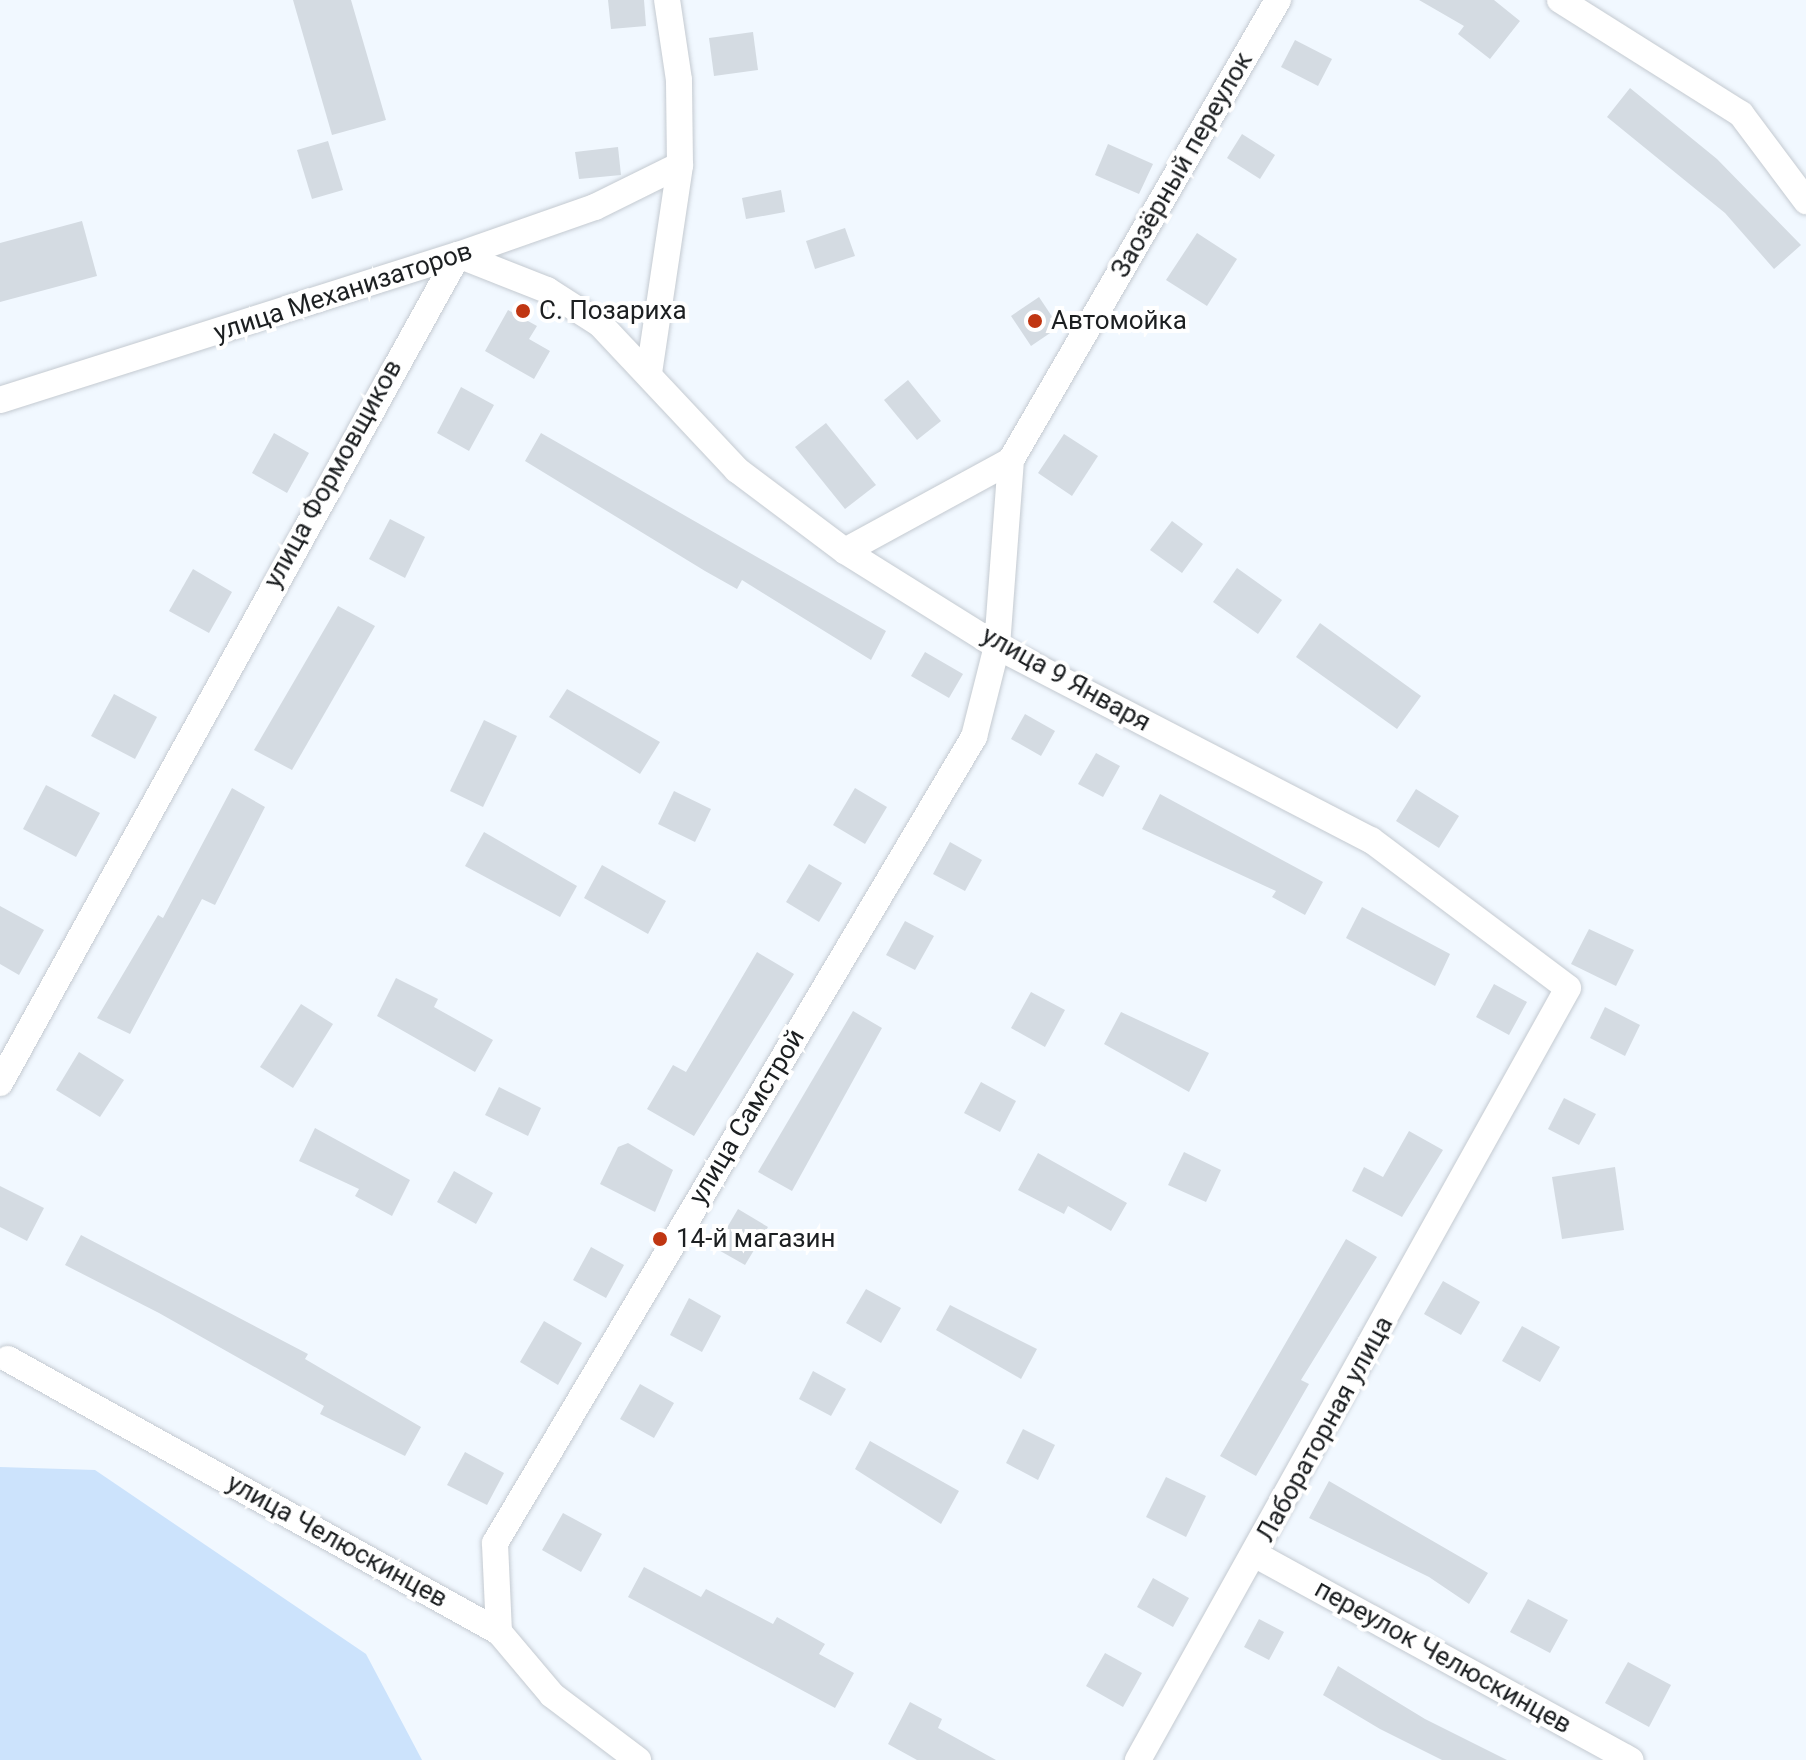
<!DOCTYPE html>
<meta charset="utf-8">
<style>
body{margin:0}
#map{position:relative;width:1806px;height:1760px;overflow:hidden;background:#f1f8ff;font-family:Roboto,sans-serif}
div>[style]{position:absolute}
.green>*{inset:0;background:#cce3fc}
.building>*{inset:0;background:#d4dbe2}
.roads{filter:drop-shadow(0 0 2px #c4cad1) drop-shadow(0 0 2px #c4cad1)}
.street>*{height:26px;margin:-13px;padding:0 13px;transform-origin:13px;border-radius:13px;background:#fff}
.dots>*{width:22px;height:22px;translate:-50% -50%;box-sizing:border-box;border:4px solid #fff;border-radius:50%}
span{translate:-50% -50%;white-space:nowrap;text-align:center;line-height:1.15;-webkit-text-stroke:8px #fff;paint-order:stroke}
.street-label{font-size:26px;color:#1c1f21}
.poi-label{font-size:26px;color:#1c1f21}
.left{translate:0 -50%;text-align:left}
</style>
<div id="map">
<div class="green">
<i style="clip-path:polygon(0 1467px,95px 1470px,366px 1654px,422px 1760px,0 1760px)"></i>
</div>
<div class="building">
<i style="clip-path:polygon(293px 0,351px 0,386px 120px,332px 135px)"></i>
<i style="clip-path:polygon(608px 0,644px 0,646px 26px,611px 29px)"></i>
<i style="clip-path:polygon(1419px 0,1494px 0,1520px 21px,1490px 59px,1458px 34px,1464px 26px)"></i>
<i style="clip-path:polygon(753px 32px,758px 70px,714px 76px,709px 38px)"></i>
<i style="clip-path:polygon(1295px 40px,1332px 59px,1318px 86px,1281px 67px)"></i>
<i style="clip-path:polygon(1630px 88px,1717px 159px,1801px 245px,1774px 269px,1725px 213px,1607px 117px)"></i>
<i style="clip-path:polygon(1242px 134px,1275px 155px,1260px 179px,1227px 158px)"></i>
<i style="clip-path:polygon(328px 141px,343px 190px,312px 199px,297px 150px)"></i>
<i style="clip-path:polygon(1108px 144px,1153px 164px,1139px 194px,1095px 175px)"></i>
<i style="clip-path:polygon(618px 147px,621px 175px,579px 179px,575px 152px)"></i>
<i style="clip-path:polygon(781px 190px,785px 212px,746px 219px,742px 198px)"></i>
<i style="clip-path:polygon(82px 221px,97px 276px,0 302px,0 243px)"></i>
<i style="clip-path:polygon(845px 228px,855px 256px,815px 269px,806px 241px)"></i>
<i style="clip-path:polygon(1197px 233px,1237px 259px,1207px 306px,1166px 280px)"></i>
<i style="clip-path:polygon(1039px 297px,1059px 327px,1031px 346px,1011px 316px)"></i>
<i style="clip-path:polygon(508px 310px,537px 326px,529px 339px,550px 351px,534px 379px,485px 351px)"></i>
<i style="clip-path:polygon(908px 380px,941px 421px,917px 440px,884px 400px)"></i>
<i style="clip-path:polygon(461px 387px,494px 405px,469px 451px,437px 433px)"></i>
<i style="clip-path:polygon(826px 423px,876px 485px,845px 509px,795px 447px)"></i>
<i style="clip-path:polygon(274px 433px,309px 453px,287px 493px,252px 473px)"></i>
<i style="clip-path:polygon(541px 433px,886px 631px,871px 660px,742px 580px,737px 589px,705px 571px,525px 461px)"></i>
<i style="clip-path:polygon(1064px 434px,1098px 456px,1072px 496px,1038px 473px)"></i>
<i style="clip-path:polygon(390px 519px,425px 537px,405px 578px,369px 559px)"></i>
<i style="clip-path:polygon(1172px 521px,1203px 544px,1182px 573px,1150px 550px)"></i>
<i style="clip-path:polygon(1237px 568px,1282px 600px,1258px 634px,1213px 602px)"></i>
<i style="clip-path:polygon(193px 569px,232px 592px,209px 633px,169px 611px)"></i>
<i style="clip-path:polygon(338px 606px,375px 626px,292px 770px,254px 750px)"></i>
<i style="clip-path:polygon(1320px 623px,1421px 696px,1397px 729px,1296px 657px)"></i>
<i style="clip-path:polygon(925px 652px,963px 674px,949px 698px,911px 676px)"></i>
<i style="clip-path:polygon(567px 689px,660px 742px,640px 774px,549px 717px)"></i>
<i style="clip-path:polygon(114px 694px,157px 717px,135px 759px,91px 736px)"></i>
<i style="clip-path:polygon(1025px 714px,1055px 731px,1041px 756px,1011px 739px)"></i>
<i style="clip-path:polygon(484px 720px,517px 736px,483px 807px,450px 791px)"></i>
<i style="clip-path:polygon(1096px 753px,1120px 766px,1103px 797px,1078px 784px)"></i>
<i style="clip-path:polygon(46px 785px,100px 813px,76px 857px,23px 829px)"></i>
<i style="clip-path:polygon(232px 788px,265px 807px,215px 905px,202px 899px,130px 1034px,97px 1018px,158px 915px,163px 918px)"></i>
<i style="clip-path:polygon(855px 788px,887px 807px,865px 844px,833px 825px)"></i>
<i style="clip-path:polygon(1416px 789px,1459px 816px,1439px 848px,1396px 821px)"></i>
<i style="clip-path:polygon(674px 791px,711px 809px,695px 842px,658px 824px)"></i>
<i style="clip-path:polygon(1160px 794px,1323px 882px,1305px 915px,1272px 897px,1276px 891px,1142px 829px)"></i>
<i style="clip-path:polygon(484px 832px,577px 886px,560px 917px,465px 866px)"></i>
<i style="clip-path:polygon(950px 842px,982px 860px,965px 891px,933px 874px)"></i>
<i style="clip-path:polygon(809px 864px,842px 883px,819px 922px,786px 902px)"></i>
<i style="clip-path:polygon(602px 865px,666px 901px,648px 934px,584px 898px)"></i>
<i style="clip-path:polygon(0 906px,44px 930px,19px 975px,0 964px)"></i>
<i style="clip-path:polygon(1362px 907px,1450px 954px,1435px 986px,1346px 938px)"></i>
<i style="clip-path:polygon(905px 921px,934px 936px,915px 970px,886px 955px)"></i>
<i style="clip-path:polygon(1589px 929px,1634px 950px,1616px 986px,1571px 964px)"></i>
<i style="clip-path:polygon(757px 952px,794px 974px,694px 1136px,647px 1109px,673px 1065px,686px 1072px)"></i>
<i style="clip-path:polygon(396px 978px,438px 999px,434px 1007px,493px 1040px,475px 1072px,377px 1016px)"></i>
<i style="clip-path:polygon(1494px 984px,1527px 1002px,1509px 1035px,1476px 1017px)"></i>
<i style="clip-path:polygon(1031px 992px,1065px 1010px,1045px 1047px,1011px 1028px)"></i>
<i style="clip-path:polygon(301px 1004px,333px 1024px,293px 1088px,260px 1067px)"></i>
<i style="clip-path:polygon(1605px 1007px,1640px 1025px,1625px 1056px,1590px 1038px)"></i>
<i style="clip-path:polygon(853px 1011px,882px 1028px,792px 1191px,758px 1172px)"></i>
<i style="clip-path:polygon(1121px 1012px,1209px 1053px,1189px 1092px,1104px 1044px)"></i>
<i style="clip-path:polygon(79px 1052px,124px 1080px,100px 1117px,56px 1090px)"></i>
<i style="clip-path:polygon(981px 1082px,1016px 1101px,1000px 1132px,964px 1113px)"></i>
<i style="clip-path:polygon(499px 1087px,541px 1108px,528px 1136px,485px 1115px)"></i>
<i style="clip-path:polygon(1564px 1098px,1596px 1114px,1579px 1145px,1548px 1129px)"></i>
<i style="clip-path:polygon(315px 1128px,410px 1180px,392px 1216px,355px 1196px,359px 1189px,299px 1161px)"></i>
<i style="clip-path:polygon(1409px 1131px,1443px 1150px,1402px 1217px,1352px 1191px,1364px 1167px,1383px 1177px)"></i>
<i style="clip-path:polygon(628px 1143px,673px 1170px,655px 1212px,600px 1184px,618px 1147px)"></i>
<i style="clip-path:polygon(1184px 1152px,1221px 1170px,1206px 1202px,1168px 1185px)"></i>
<i style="clip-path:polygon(1038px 1153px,1127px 1203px,1111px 1231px,1068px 1206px,1064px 1214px,1018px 1190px)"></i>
<i style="clip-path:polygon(1615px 1167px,1624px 1230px,1562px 1239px,1552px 1177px)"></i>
<i style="clip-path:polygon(454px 1171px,493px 1193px,476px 1224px,437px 1202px)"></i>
<i style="clip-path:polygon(0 1186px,44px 1208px,27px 1241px,0 1227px)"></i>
<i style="clip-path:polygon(738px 1209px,768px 1227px,745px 1265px,715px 1248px)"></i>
<i style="clip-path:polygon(81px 1235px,308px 1354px,305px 1359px,421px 1427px,405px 1456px,320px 1414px,324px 1406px,159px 1313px,65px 1265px)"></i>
<i style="clip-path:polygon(1346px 1239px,1377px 1257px,1301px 1380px,1309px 1384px,1256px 1476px,1220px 1456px)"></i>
<i style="clip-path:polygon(591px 1247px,624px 1265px,606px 1298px,573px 1280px)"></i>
<i style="clip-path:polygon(1443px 1281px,1480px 1302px,1461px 1335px,1424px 1314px)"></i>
<i style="clip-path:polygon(866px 1289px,901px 1308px,881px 1343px,846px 1323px)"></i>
<i style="clip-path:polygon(689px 1298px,721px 1316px,702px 1352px,670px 1335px)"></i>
<i style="clip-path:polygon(950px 1305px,1037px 1349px,1021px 1379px,936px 1330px)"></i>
<i style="clip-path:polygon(544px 1321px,582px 1343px,558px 1385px,520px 1362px)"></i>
<i style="clip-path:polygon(1522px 1326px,1560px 1347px,1540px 1382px,1502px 1361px)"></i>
<i style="clip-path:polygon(813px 1371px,846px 1389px,831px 1416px,799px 1399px)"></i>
<i style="clip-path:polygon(640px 1384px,674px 1403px,654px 1438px,620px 1419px)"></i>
<i style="clip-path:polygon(1023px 1429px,1055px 1445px,1038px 1480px,1006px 1463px)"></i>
<i style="clip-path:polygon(870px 1441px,959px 1491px,941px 1524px,855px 1469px)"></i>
<i style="clip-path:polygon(465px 1452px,504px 1473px,487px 1505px,447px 1485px)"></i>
<i style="clip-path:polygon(1166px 1477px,1206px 1496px,1186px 1537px,1146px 1517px)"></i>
<i style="clip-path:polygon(1329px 1481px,1488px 1573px,1469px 1604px,1429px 1577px,1309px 1518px)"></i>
<i style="clip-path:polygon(563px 1513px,602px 1534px,581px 1572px,542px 1550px)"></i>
<i style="clip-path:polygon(644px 1567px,701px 1597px,706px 1589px,773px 1624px,777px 1617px,825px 1644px,819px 1654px,854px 1673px,835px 1708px,628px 1597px)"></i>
<i style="clip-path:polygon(1153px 1578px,1189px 1598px,1173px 1627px,1137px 1607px)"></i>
<i style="clip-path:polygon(1528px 1599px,1568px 1620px,1550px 1653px,1510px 1632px)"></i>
<i style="clip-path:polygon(1259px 1619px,1284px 1632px,1269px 1660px,1244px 1647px)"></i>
<i style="clip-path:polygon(1105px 1653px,1142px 1673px,1123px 1707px,1086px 1686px)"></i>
<i style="clip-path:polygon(1628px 1662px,1671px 1685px,1649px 1727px,1605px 1703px)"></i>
<i style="clip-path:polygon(1338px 1666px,1425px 1719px,1507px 1760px,1442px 1760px,1380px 1729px,1323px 1695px)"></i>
<i style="clip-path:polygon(910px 1702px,942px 1719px,938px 1728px,996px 1760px,917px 1760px,888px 1744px)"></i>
</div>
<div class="roads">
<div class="street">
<i style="left:1560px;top:0;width:214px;rotate:32.2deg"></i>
<i style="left:1741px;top:114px;width:109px;rotate:53.2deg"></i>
<i style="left:458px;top:255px;width:96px;rotate:21.5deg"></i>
<i style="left:547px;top:290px;width:63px;rotate:32.7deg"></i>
<i style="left:600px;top:324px;width:200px;rotate:46.8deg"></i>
<i style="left:737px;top:470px;width:135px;rotate:36.9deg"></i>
<i style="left:845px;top:551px;width:183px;rotate:32deg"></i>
<i style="left:1000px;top:648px;width:418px;rotate:27.4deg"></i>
<i style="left:1371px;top:840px;width:246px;rotate:36.9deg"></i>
<i style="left:1568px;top:988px;width:884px;rotate:119.12deg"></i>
<i style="left:649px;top:373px;width:210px;rotate:-81.5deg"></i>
<i style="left:680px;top:165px;width:85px;rotate:-90.7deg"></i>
<i style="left:679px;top:80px;width:81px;rotate:-98.5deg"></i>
<i style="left:0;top:400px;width:480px;rotate:-17.6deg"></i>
<i style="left:458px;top:255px;width:145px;rotate:-19.3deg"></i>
<i style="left:595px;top:207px;width:95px;rotate:-26.3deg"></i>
<i style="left:845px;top:551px;width:188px;rotate:-28.6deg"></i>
<i style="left:0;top:1083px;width:946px;rotate:-61.05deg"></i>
<i style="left:8px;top:1359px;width:562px;rotate:29.07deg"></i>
<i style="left:499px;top:1632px;width:82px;rotate:49.9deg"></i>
<i style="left:552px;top:1695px;width:108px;rotate:37.1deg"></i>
<i style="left:1256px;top:1555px;width:427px;rotate:28.7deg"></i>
<i style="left:499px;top:1632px;width:89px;rotate:-92.6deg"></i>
<i style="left:495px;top:1543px;width:938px;rotate:-59.28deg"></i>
<i style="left:974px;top:737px;width:94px;rotate:-75.8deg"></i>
<i style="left:997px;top:646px;width:187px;rotate:-85.7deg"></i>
<i style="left:1011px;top:460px;width:532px;rotate:-59.87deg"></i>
</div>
</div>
<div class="dots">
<i style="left:523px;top:311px;background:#c03612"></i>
<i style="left:1035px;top:321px;background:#c03612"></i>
<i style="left:660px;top:1239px;background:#c03612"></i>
</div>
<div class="street-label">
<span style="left:1182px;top:165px;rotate:-60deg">Заозёрный переулок</span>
<span style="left:343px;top:292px;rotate:-18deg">улица Механизаторов</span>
<span style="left:333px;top:474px;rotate:-61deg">улица Формовщиков</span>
<span style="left:1066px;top:679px;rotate:29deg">улица 9 Января</span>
<span style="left:747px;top:1117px;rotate:-59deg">улица Самстрой</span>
<span style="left:1325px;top:1429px;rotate:-61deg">Лабораторная улица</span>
<span style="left:337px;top:1541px;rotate:29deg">улица Челюскинцев</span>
<span style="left:1443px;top:1657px;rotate:29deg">переулок Челюскинцев</span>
</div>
<div class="poi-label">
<span class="left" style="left:539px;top:311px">С. Позариха</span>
<span class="left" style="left:1051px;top:321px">Автомойка</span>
<span class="left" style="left:676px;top:1239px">14-й магазин</span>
</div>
</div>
